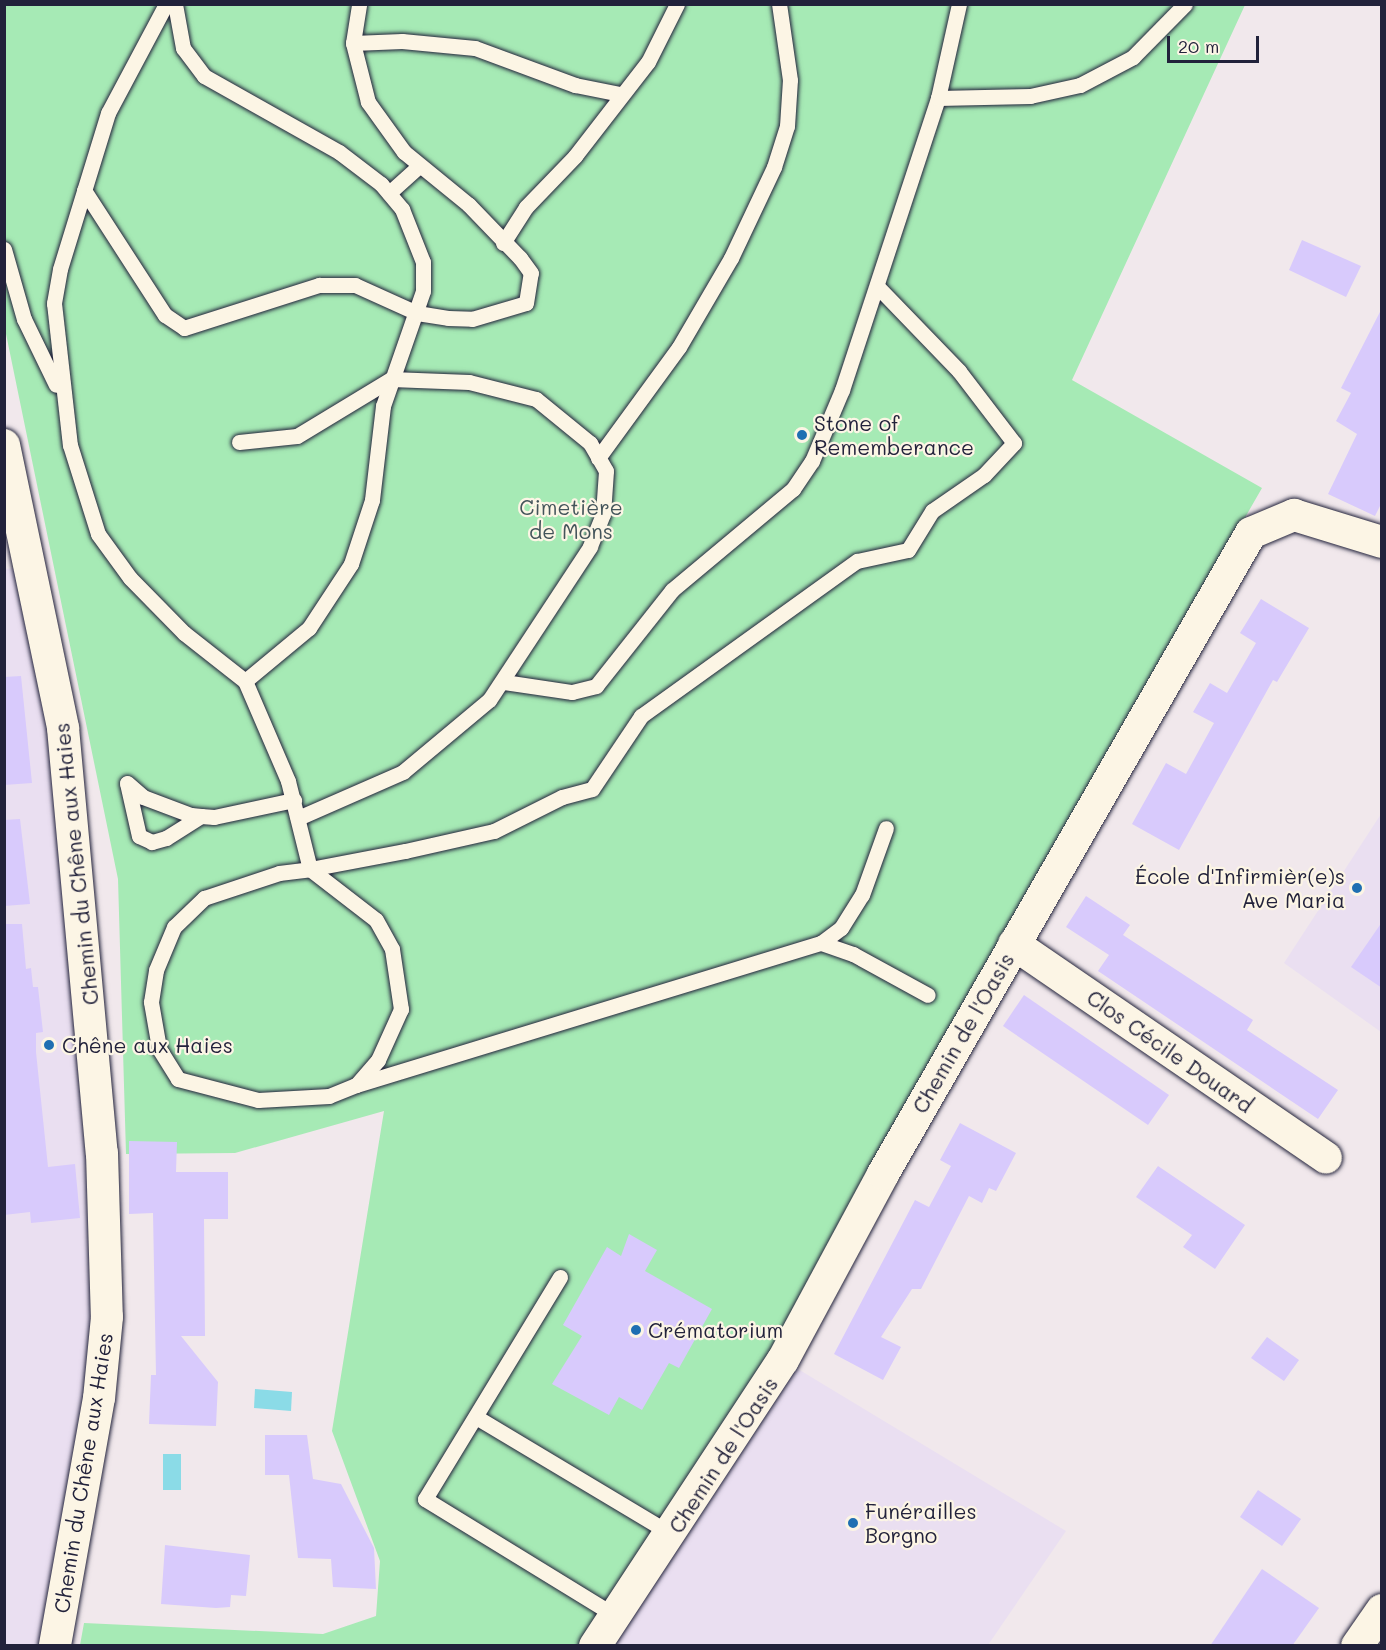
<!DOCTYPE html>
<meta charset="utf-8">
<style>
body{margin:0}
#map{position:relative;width:1386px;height:1650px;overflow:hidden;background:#f1e8ec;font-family:Mali,sans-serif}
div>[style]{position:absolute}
.built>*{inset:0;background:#eadff1}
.green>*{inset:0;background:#a6eab5}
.water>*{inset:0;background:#8bdbe7}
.building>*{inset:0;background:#d8cafc}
.roads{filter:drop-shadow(0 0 2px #22223b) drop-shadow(0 0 2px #22223b)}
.service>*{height:15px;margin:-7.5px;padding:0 7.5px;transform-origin:7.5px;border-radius:7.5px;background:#fcf5e5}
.minor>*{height:32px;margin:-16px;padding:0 16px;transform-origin:16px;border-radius:16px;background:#fcf5e5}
.dots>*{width:16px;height:16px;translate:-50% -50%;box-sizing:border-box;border:3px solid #fcf5e5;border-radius:50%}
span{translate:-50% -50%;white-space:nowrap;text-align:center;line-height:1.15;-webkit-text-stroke:4.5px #fcf5e5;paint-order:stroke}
.poi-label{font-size:21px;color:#22223b}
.left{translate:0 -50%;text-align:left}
.right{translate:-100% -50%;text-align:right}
.park-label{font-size:21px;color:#43545a}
.street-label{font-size:21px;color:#22223b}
.frame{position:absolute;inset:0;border:6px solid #22223b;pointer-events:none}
.scale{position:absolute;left:1167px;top:36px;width:92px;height:27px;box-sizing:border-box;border:3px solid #22223b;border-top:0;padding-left:8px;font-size:18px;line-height:21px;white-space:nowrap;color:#22223b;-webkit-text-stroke:4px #fcf5e5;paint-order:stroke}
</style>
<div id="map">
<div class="built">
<i style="clip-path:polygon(30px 567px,50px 653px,107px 1317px,55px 1645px,5px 1646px,4px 569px)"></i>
<i style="clip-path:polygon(1381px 814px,1381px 1032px,1284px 963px)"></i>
<i style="clip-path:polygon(783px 1360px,1066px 1531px,988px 1645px,595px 1646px)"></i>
</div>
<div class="green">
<i style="clip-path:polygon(4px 5px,1245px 5px,1072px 380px,1262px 488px,940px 1048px,950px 1056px,595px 1645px,80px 1645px,84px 1623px,323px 1634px,376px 1616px,380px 1561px,332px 1431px,384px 1111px,235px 1153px,126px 1154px,118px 879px,5px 329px)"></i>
</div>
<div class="water">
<i style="clip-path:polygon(255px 1389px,292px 1392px,291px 1411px,254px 1408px)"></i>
<i style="clip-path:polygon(163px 1454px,181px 1454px,181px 1490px,163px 1490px)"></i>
</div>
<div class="building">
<i style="clip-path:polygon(1302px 240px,1361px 266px,1346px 297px,1289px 270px)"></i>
<i style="clip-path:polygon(1382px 308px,1382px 502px,1375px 516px,1328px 494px,1357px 434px,1336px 421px,1351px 393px,1341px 388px)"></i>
<i style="clip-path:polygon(1261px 599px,1309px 628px,1277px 682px,1273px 680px,1179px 850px,1132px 824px,1166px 763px,1186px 774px,1214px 723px,1193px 712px,1210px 683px,1227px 693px,1256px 643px,1240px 633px)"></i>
<i style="clip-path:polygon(21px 676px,32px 783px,4px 785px,4px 677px)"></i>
<i style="clip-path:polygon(20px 819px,30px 904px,4px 906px,4px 820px)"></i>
<i style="clip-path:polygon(1086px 896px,1130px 925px,1123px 935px,1253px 1020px,1247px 1030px,1338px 1090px,1318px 1119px,1098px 971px,1109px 955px,1066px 927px)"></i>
<i style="clip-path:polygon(1382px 922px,1382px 988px,1351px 967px)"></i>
<i style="clip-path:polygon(4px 924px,22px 924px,26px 969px,31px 968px,33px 987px,38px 987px,43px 1032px,36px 1033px,36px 1052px,48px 1167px,75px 1164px,80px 1218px,31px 1223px,30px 1212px,4px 1215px)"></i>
<i style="clip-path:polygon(1024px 995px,1169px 1095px,1148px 1125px,1003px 1026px)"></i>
<i style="clip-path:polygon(960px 1123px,1016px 1153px,996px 1191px,989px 1188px,982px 1203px,969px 1196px,921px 1289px,912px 1289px,881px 1337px,901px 1347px,883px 1380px,834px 1354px,915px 1200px,929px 1207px,951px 1166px,940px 1160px)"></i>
<i style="clip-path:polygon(129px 1141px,177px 1142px,176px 1172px,228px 1172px,228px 1219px,204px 1219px,205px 1336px,181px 1336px,218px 1382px,216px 1426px,149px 1424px,151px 1375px,156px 1375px,153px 1213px,129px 1214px)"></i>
<i style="clip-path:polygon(1158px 1166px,1245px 1225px,1215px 1269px,1183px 1247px,1192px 1235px,1136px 1197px)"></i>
<i style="clip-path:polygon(629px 1234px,657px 1250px,645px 1271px,712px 1309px,679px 1368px,669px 1363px,642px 1410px,619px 1397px,609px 1415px,552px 1384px,582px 1336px,563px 1325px,607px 1247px,621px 1256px)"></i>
<i style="clip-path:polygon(1267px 1337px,1299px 1360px,1284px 1381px,1251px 1358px)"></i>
<i style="clip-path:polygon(265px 1435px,307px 1435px,313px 1479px,341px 1484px,374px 1548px,376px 1589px,333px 1587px,331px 1559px,298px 1558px,289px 1475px,265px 1475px)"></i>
<i style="clip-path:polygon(1258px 1490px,1301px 1519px,1282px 1546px,1240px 1517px)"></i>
<i style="clip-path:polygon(165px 1545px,250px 1555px,246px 1596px,231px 1595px,230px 1607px,216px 1608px,161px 1604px)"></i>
<i style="clip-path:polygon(1262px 1569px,1319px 1608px,1292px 1646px,1210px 1646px)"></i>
</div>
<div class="roads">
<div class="service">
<i style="left:166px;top:4px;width:123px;rotate:118deg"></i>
<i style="left:108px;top:113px;width:163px;rotate:107.1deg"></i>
<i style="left:60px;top:269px;width:35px;rotate:100deg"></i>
<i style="left:54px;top:303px;width:143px;rotate:83.6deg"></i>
<i style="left:70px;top:445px;width:93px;rotate:72.5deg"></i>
<i style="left:98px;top:534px;width:54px;rotate:54deg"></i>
<i style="left:130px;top:578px;width:77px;rotate:45.5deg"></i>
<i style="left:184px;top:633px;width:78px;rotate:38.2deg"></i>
<i style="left:245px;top:681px;width:109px;rotate:66.7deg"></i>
<i style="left:288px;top:781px;width:91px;rotate:76deg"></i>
<i style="left:310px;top:869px;width:83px;rotate:37.7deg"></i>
<i style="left:376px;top:920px;width:33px;rotate:61deg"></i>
<i style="left:392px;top:949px;width:61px;rotate:81.5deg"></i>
<i style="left:401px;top:1009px;width:56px;rotate:114.3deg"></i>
<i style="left:378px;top:1060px;width:33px;rotate:131deg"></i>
<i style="left:356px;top:1085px;width:29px;rotate:158deg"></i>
<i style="left:329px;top:1096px;width:71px;rotate:176.8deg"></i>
<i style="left:258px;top:1100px;width:83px;rotate:-165.3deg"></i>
<i style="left:178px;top:1079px;width:36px;rotate:-122deg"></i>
<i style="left:159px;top:1048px;width:47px;rotate:-99.9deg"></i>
<i style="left:151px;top:1002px;width:32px;rotate:-81deg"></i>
<i style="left:156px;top:970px;width:47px;rotate:-67.3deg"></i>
<i style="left:174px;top:927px;width:42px;rotate:-44deg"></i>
<i style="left:204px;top:898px;width:79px;rotate:-18.4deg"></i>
<i style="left:279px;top:873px;width:31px;rotate:-7deg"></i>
<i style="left:310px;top:869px;width:97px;rotate:-10.7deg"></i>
<i style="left:405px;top:851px;width:91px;rotate:-12.7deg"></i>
<i style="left:494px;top:831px;width:76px;rotate:-26.6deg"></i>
<i style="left:562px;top:797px;width:31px;rotate:-15deg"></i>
<i style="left:592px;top:789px;width:88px;rotate:-56.1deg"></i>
<i style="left:641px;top:716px;width:266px;rotate:-35.7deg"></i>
<i style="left:857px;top:561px;width:52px;rotate:-12.2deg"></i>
<i style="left:908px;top:550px;width:46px;rotate:-58.4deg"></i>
<i style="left:932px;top:511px;width:63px;rotate:-34.7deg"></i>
<i style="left:984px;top:475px;width:44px;rotate:-46.8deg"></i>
<i style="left:1014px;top:443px;width:91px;rotate:-127.4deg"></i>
<i style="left:959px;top:371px;width:118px;rotate:-134deg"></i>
<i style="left:175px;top:4px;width:45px;rotate:79.7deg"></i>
<i style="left:183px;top:48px;width:35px;rotate:53deg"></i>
<i style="left:204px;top:76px;width:155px;rotate:29.4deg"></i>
<i style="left:339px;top:152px;width:53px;rotate:37.3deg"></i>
<i style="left:381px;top:184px;width:33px;rotate:50deg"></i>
<i style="left:402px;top:209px;width:57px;rotate:68.4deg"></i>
<i style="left:423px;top:262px;width:29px;rotate:90deg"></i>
<i style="left:423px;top:291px;width:122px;rotate:109.2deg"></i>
<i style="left:383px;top:406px;width:95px;rotate:96.7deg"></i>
<i style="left:372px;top:500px;width:67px;rotate:108.2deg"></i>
<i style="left:351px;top:564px;width:77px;rotate:123.3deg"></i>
<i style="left:309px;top:628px;width:83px;rotate:140.4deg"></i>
<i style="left:353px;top:43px;width:49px;rotate:-2.3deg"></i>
<i style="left:402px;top:41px;width:73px;rotate:5.5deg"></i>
<i style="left:475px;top:48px;width:107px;rotate:20.3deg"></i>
<i style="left:575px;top:85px;width:46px;rotate:11.3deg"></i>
<i style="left:938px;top:98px;width:92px;rotate:-1.2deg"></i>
<i style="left:1030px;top:96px;width:51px;rotate:-12.4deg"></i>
<i style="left:1080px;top:85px;width:60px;rotate:-27.8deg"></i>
<i style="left:1133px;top:57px;width:74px;rotate:-45.5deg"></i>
<i style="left:84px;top:190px;width:149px;rotate:57.1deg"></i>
<i style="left:165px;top:315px;width:23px;rotate:34deg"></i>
<i style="left:184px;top:328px;width:142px;rotate:-17.7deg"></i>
<i style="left:319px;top:285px;width:36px"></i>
<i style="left:355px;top:285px;width:68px;rotate:24.3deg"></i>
<i style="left:417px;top:313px;width:31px;rotate:9deg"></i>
<i style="left:448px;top:318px;width:24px;rotate:2deg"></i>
<i style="left:472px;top:319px;width:56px;rotate:-16.5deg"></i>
<i style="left:526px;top:303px;width:30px;rotate:-81deg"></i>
<i style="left:531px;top:273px;width:19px;rotate:-126deg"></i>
<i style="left:520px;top:258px;width:74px;rotate:-133.9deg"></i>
<i style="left:469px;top:205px;width:84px;rotate:-140.8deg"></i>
<i style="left:404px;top:152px;width:62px;rotate:-125.8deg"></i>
<i style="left:368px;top:102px;width:61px;rotate:-104.3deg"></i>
<i style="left:353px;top:43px;width:39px;rotate:-81deg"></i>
<i style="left:389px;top:193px;width:40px;rotate:-42deg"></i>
<i style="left:503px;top:243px;width:43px;rotate:-57.4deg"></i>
<i style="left:526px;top:207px;width:71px;rotate:-46.1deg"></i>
<i style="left:575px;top:156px;width:119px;rotate:-52.2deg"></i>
<i style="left:648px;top:62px;width:65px;rotate:-63.4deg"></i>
<i style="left:4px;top:249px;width:73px;rotate:74.1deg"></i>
<i style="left:24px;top:319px;width:73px;rotate:64.1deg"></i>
<i style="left:239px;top:442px;width:58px;rotate:-5.9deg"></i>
<i style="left:297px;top:436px;width:110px;rotate:-31.2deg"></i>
<i style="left:391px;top:379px;width:78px;rotate:2.2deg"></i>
<i style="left:469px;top:382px;width:69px;rotate:14.2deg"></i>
<i style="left:536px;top:399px;width:70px;rotate:39.2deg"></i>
<i style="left:590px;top:443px;width:32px;rotate:60deg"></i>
<i style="left:606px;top:471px;width:43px;rotate:94deg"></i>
<i style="left:603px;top:514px;width:35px;rotate:112deg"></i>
<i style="left:590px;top:547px;width:183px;rotate:123.4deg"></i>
<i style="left:489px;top:700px;width:112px;rotate:140.1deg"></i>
<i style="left:403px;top:772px;width:115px;rotate:156.3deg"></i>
<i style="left:598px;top:458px;width:137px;rotate:-53.9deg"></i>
<i style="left:679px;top:347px;width:103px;rotate:-59.7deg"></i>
<i style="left:731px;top:258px;width:101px;rotate:-64.7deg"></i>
<i style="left:774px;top:167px;width:43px;rotate:-72.4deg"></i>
<i style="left:787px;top:126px;width:46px;rotate:-86.3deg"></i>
<i style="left:790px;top:80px;width:77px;rotate:-98.2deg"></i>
<i style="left:504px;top:682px;width:69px;rotate:8.4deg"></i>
<i style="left:572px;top:692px;width:25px;rotate:-14deg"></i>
<i style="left:596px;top:686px;width:122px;rotate:-51.6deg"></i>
<i style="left:672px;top:590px;width:158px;rotate:-39.9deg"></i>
<i style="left:793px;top:489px;width:34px;rotate:-56deg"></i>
<i style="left:812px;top:461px;width:77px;rotate:-67.1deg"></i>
<i style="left:842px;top:390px;width:307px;rotate:-71.8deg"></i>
<i style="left:938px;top:98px;width:96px;rotate:-77.4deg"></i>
<i style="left:201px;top:816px;width:41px;rotate:147.8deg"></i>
<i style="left:166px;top:838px;width:15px;rotate:164deg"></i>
<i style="left:152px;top:842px;width:14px;rotate:-155deg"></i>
<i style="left:139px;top:836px;width:54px;rotate:-102.8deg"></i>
<i style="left:127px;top:783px;width:21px;rotate:41deg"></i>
<i style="left:143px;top:797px;width:51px;rotate:20.6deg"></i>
<i style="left:191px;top:815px;width:10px;rotate:6deg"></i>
<i style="left:201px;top:816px;width:13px;rotate:4deg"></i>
<i style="left:214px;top:817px;width:82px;rotate:-12deg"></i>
<i style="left:821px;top:943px;width:25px;rotate:-37deg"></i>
<i style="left:841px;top:928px;width:39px;rotate:-58deg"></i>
<i style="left:862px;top:895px;width:71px;rotate:-70.3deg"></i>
<i style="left:356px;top:1085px;width:486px;rotate:-17deg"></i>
<i style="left:821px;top:943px;width:34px;rotate:19deg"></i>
<i style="left:853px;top:954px;width:85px;rotate:28.7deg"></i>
<i style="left:560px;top:1277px;width:260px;rotate:121.3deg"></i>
<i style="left:425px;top:1499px;width:224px;rotate:31.5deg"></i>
<i style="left:476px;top:1417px;width:230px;rotate:30.9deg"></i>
</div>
<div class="minor">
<i style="left:4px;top:445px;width:289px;rotate:78.2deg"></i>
<i style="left:63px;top:728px;width:427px;rotate:84.8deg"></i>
<i style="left:102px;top:1153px;width:164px;rotate:88.3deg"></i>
<i style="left:107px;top:1317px;width:81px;rotate:95.6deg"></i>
<i style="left:99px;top:1398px;width:252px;rotate:100.1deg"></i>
<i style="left:1014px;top:944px;width:378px;rotate:34.4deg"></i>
<i style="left:595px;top:1646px;width:342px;rotate:-56.7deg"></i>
<i style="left:783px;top:1360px;width:211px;rotate:-61.7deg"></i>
<i style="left:883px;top:1174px;width:739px;rotate:-60.14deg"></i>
<i style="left:1251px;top:533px;width:47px;rotate:-22.7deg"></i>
<i style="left:1294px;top:515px;width:92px;rotate:17.1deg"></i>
<i style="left:1357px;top:1646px;width:44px;rotate:-55.2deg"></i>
</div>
</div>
<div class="dots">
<i style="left:802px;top:435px;background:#1f6fb2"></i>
<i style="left:1357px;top:888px;background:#1f6fb2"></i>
<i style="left:49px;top:1045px;background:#1f6fb2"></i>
<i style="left:636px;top:1330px;background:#1f6fb2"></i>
<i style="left:853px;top:1523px;background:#1f6fb2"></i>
</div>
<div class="poi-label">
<span class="left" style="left:814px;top:435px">Stone of<br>Rememberance</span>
<span class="right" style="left:1345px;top:888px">École d'Infirmièr(e)s<br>Ave Maria</span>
<span class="left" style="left:62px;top:1045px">Chêne aux Haies</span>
<span class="left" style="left:648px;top:1330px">Crématorium</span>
<span class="left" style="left:865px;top:1523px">Funérailles<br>Borgno</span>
</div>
<div class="park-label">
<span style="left:571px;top:519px">Cimetière<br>de Mons</span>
</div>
<div class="street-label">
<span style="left:76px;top:864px;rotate:-96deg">Chemin du Chêne aux Haies</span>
<span style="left:963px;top:1033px;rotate:-60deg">Chemin de l'Oasis</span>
<span style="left:1170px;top:1051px;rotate:35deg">Clos Cécile Douard</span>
<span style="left:723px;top:1455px;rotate:-57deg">Chemin de l'Oasis</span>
<span style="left:83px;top:1473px;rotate:-81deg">Chemin du Chêne aux Haies</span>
</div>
<div class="frame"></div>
<div class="scale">20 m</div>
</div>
